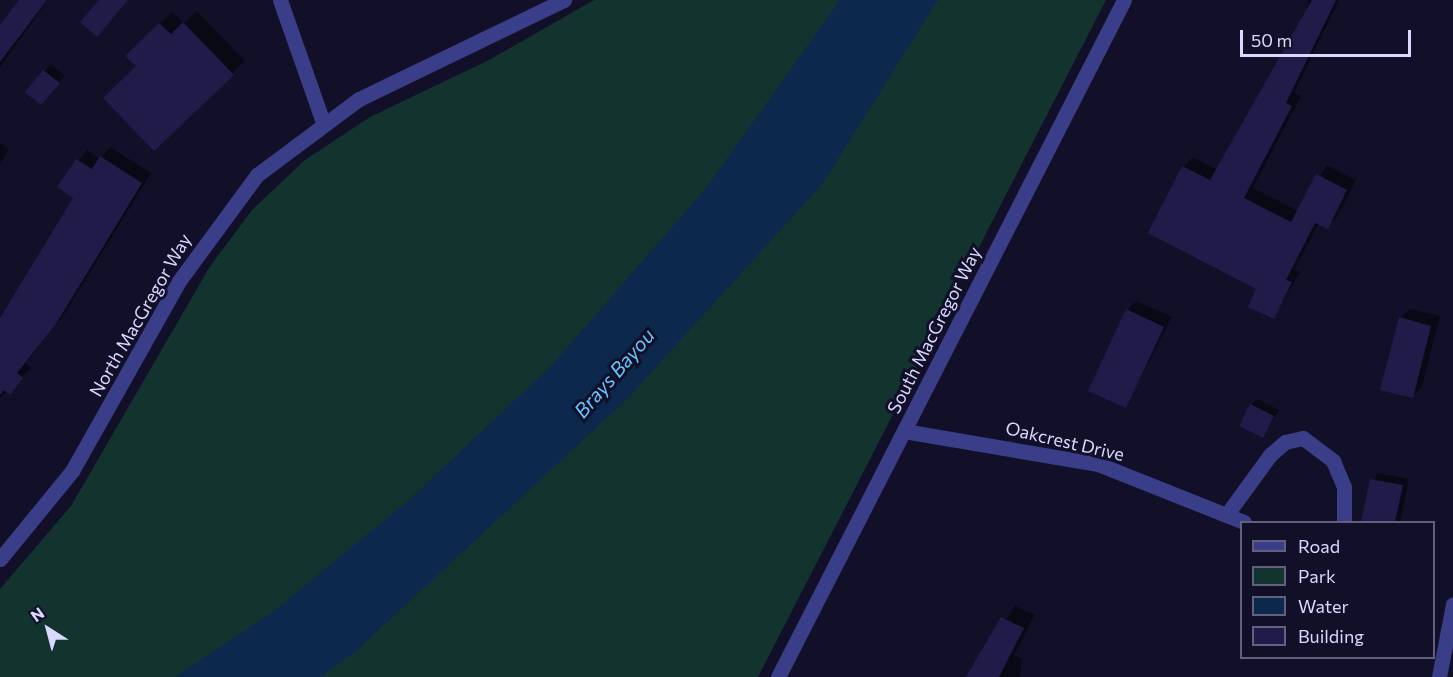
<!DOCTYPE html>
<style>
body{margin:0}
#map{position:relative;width:1453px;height:677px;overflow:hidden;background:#121029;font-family:Commissioner,sans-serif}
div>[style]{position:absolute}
.green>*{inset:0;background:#13332f}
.water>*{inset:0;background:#0c284c}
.shadow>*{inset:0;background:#0007}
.building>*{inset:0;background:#211b4a}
.minor>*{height:15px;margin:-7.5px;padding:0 7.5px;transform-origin:7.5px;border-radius:7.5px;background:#3a3d88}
span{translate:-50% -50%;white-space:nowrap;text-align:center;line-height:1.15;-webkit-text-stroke:6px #121029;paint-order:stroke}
.street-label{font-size:18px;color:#d9d8ff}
.water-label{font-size:20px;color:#66c4ff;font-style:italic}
.legend{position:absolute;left:1240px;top:521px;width:195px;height:138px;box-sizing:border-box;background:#121029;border:2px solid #62607f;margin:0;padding:8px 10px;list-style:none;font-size:18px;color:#d9d8ff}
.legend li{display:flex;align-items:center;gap:12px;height:30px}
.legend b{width:30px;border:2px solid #62607f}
.north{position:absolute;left:18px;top:599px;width:60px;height:60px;-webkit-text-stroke:4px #121029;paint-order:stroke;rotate:324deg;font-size:16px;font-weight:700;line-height:24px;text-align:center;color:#d9d8ff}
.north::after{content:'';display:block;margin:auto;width:21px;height:27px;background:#d9d8ff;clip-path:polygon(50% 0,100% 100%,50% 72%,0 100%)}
.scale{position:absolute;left:1240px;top:30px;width:171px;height:27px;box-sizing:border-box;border:3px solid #d9d8ff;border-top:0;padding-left:8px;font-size:18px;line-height:21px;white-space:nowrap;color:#d9d8ff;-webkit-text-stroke:4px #121029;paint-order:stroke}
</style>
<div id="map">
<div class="green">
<i style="clip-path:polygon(594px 0,1106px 0,758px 677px,0 677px,0 589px,71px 506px,209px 268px,252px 210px,305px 160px,370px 117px,489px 60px)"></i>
</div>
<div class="water">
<i style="clip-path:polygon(840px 0,938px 0,823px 183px,627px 399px,355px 652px,320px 677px,175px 677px,274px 611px,408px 501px,551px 366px,706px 188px)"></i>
</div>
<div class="shadow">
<i style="clip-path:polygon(19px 0,48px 0,0 67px,0 27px)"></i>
<i style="clip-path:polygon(1308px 0,1339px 0,1294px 93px,1301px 96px,1253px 188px,1299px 211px,1327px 165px,1356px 180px,1337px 217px,1327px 227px,1319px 223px,1294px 270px,1300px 272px,1274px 317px,1183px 167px,1193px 157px,1218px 170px,1308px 11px)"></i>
<i style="clip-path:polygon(197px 11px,245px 61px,154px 149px,137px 66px,127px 56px,172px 12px,184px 23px)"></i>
<i style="clip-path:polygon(51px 64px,65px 76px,47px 97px,27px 92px)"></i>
<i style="clip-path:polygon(0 143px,9px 149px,0 164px)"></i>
<i style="clip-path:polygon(110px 147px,151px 173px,65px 313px,26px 363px,31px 368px,0 398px,0 318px,75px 198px,59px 186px,87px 150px,100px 159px)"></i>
<i style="clip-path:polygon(1137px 301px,1172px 317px,1125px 407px,1127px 310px)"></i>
<i style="clip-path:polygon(1410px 309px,1440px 316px,1422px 387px,1412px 396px,1400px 318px)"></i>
<i style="clip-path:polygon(1257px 399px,1279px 410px,1262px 436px,1251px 405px)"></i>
<i style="clip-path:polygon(1377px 473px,1409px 479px,1400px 522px,1362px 522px)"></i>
<i style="clip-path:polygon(1015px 606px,1035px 615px,1014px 655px,1022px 659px,1020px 677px,971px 677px)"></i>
</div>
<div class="building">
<i style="clip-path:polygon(19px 0,47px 0,0 62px,0 25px)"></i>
<i style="clip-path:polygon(99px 0,128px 0,97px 37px,80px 22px)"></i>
<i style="clip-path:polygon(1312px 0,1336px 0,1286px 103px,1292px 106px,1244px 198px,1291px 222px,1316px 174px,1347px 190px,1328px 229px,1315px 223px,1286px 280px,1292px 282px,1274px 319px,1248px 307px,1256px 289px,1148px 233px,1182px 166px,1210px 180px)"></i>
<i style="clip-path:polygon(183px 22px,234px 75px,154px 151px,103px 98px,136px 66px,125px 56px,159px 23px,171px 34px)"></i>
<i style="clip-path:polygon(43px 70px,60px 83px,41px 105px,25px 92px)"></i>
<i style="clip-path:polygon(100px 156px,142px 183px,56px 324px,17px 373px,23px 378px,10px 395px,4px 390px,0 395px,0 318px,73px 198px,57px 187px,76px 159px,92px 169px)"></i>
<i style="clip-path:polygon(1126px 309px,1164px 327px,1126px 408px,1088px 391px)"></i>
<i style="clip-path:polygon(1399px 317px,1431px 326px,1413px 398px,1380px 390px)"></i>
<i style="clip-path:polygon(1250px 404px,1274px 416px,1263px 438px,1239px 426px)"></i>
<i style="clip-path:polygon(1370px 479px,1403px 485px,1395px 522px,1361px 522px)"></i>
<i style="clip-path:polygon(1001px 617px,1024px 628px,999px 677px,966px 677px)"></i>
</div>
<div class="minor">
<i style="left:280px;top:0;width:129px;rotate:70.6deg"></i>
<i style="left:904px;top:431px;width:197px;rotate:9.7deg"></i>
<i style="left:1098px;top:464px;width:157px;rotate:21.7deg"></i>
<i style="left:1227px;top:514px;width:73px;rotate:-53.9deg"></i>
<i style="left:1270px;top:455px;width:20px;rotate:-41deg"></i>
<i style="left:1285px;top:442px;width:18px;rotate:-13deg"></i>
<i style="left:1303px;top:438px;width:38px;rotate:37deg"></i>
<i style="left:1333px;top:461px;width:28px;rotate:67deg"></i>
<i style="left:1344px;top:487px;width:35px;rotate:90deg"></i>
<i style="left:0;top:559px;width:114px;rotate:-50.7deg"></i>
<i style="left:72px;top:471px;width:218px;rotate:-60.6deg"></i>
<i style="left:179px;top:281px;width:132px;rotate:-53.7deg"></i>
<i style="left:257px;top:175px;width:127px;rotate:-36.7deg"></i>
<i style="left:359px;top:99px;width:228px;rotate:-25.8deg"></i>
<i style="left:778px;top:677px;width:760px;rotate:-62.93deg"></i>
<i style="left:1439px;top:677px;width:74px;rotate:-79.1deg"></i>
</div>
<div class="street-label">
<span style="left:140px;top:315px;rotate:-60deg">North MacGregor Way</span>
<span style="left:934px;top:330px;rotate:-63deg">South MacGregor Way</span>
<span style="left:1065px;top:441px;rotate:13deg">Oakcrest Drive</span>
</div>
<div class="water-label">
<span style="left:614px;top:373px;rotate:-49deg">Brays Bayou</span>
</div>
<ul class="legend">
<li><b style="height:8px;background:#3a3d88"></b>Road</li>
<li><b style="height:16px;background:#13332f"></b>Park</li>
<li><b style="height:16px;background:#0c284c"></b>Water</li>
<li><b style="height:16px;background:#211b4a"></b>Building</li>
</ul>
<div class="north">N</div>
<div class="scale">50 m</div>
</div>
